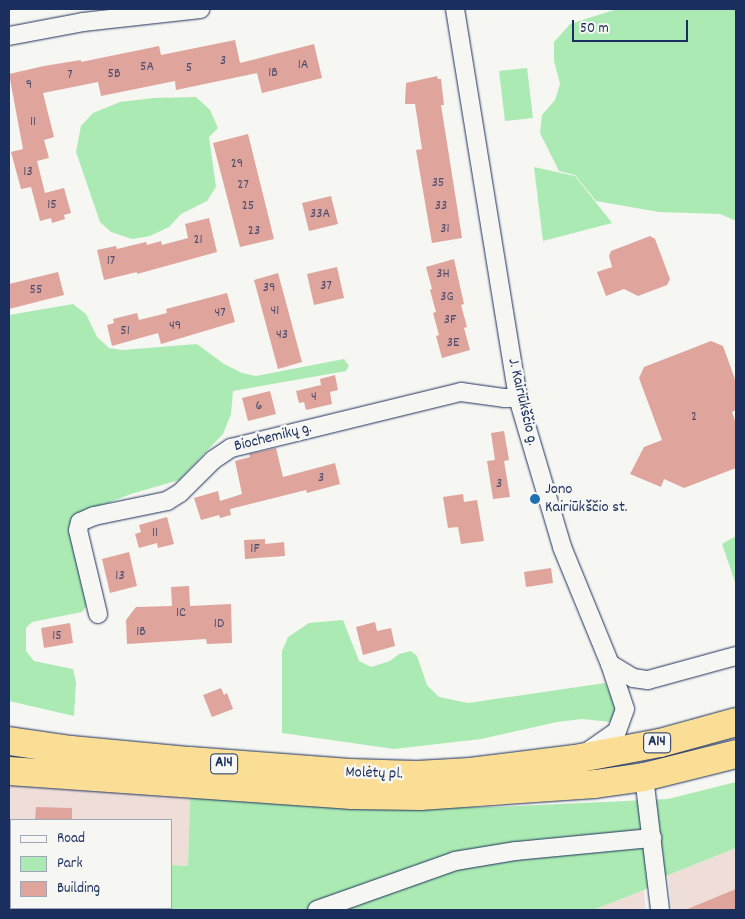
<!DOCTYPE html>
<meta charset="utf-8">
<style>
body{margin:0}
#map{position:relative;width:745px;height:919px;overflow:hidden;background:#f6f6f2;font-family:Dekko,sans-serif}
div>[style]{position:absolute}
.built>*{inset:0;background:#efded8}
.green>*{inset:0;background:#abebb3}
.building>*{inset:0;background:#dfa59d}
.roads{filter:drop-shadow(0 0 1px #1b2f5e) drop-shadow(0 0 1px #1b2f5e)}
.minor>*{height:18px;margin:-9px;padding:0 9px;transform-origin:9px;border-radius:9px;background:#f6f6f2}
.trunk>*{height:28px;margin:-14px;padding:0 14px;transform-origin:14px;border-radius:14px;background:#fbde96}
.dots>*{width:14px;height:14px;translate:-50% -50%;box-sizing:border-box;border:2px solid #f6f6f2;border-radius:50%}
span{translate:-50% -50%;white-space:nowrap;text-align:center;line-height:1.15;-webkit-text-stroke:5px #f6f6f2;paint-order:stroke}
.number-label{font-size:14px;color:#4c4c6e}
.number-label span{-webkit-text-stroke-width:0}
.shield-label span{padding:1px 4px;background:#f6f6f2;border:1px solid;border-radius:4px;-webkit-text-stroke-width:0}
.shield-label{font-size:15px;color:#1b2f5e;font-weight:700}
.street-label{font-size:16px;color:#1b2f5e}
.poi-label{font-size:16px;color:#1b2f5e}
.left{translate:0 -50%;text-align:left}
.frame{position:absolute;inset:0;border:10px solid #1b2f5e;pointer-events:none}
.legend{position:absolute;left:10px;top:819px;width:162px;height:90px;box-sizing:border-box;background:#f6f6f2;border:1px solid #9ea6b7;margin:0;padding:6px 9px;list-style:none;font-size:15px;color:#1b2f5e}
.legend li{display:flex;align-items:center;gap:10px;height:25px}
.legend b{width:25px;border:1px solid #9ea6b7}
.scale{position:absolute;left:572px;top:20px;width:116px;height:22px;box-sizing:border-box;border:2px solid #1b2f5e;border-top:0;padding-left:6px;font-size:15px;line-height:18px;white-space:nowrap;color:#1b2f5e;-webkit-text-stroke:4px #f6f6f2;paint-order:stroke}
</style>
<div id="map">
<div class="built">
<i style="clip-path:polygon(9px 782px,190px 796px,188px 866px,171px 865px,171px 820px,11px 820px,11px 908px,47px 908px,46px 910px,9px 910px)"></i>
<i style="clip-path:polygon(736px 848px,736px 910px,672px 910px,668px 875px)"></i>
<i style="clip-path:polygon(644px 890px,646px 910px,593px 910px)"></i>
</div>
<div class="green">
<i style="clip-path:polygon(617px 9px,736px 9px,736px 221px,720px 214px,659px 212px,596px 201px,575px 175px,559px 171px,540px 133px,542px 115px,555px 100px,560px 84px,554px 61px,554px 42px,570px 24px)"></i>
<i style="clip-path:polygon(527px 68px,533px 118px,505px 121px,499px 71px)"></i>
<i style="clip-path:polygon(196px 97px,210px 110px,218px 128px,209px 137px,216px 187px,207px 201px,181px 214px,169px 227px,150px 236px,132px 239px,111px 232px,100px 222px,76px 152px,81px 126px,93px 113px,120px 102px,153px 98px)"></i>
<i style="clip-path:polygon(534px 167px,575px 176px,612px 223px,543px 241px)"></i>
<i style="clip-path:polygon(73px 304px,86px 314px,97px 337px,109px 348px,122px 350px,197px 344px,224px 364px,242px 373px,256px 376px,344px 359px,349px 366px,346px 371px,233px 391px,231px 414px,223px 434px,179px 480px,131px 494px,79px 514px,90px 602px,82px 612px,32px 622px,26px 628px,26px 651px,34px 661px,73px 669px,76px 682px,74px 716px,9px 701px,9px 315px)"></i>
<i style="clip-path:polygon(736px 536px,736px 585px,722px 544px)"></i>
<i style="clip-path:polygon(343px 620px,359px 661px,371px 667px,390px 661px,399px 654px,411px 651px,417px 656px,427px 685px,439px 697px,468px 703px,605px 683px,615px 703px,615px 717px,611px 722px,582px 719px,557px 722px,481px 739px,394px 749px,282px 733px,282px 651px,288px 637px,309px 623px)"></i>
<i style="clip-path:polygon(736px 782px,736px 848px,668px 875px,644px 890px,593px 910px,46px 910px,47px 908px,171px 908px,171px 865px,188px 866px,190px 796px,399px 808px,496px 807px,668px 799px)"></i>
</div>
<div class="building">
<i style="clip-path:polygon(235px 40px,240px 63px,314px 44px,322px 78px,262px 93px,257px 73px,176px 90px,175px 81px,101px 96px,98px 82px,43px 93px,54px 137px,44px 140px,49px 158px,37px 161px,45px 193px,64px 188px,71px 213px,64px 215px,65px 219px,52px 223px,51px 218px,40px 221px,31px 187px,21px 189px,11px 152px,23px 149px,9px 74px,44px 66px,81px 60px,81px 62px,159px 46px,161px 55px)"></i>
<i style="clip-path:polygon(437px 76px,438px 79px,441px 79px,444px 105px,441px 105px,462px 238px,432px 243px,416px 150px,422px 149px,415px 104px,405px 104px,406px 83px)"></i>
<i style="clip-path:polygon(248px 134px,274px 239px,240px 247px,213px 143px)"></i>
<i style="clip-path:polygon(331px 196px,338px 224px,309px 231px,302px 203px)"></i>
<i style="clip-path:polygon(209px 218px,217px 252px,137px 274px,137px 272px,104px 280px,97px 250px,116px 246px,117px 249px,146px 242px,147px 245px,161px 241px,162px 245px,188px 238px,185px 224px)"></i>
<i style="clip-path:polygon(650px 236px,655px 239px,670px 279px,667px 285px,638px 296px,624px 289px,606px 296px,597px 272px,612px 267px,609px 256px,611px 251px)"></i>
<i style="clip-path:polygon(454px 259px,464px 304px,461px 305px,467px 327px,464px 328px,470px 350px,442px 358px,436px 336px,439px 335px,433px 313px,436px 312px,430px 290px,432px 289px,426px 267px)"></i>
<i style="clip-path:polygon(337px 267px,344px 298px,314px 305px,307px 274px)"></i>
<i style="clip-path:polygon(58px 272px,64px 295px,9px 309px,9px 284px)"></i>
<i style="clip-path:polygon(278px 273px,302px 362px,278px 369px,254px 280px)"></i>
<i style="clip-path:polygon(227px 293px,235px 322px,161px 344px,158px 333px,112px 346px,107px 325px,114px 323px,113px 319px,137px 313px,139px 320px,167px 313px,166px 309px)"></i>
<i style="clip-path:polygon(711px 341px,723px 346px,736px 382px,736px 410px,732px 412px,736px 423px,736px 468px,684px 488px,664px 479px,661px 487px,630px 474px,644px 447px,662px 440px,639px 378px,644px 367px)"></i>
<i style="clip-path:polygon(335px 375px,338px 390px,330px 392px,332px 404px,306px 410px,304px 402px,299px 403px,296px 391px,321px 385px,320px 379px)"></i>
<i style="clip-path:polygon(270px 391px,276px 414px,248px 421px,242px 398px)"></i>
<i style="clip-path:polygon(504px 431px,509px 460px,504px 461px,510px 497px,493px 499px,487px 461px,495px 460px,491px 433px)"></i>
<i style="clip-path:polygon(276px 448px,283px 477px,335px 463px,340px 484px,307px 493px,306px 490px,230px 509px,231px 515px,220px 518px,219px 515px,201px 520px,194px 498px,218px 491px,220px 501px,242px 494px,235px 461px,250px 457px,249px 454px)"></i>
<i style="clip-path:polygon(463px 494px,464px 502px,477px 500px,484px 541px,461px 544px,458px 527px,448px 528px,443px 497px)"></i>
<i style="clip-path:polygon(167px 517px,174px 544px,158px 548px,157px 543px,139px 548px,135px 534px,141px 532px,139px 525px)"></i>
<i style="clip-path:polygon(265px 539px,265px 544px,284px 542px,285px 556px,245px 559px,244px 540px)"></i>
<i style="clip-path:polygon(129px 552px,137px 586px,110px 593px,102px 559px)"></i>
<i style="clip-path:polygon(551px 568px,553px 583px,526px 587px,524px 572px)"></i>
<i style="clip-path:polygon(189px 586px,190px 606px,231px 604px,232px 643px,207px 644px,206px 639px,127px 644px,126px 620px,136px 607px,172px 606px,171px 587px)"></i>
<i style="clip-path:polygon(375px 622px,377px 631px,391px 628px,395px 646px,363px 655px,356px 627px)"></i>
<i style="clip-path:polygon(70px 623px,73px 643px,44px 648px,41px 628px)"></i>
<i style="clip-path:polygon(221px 688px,224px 695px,227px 693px,233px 709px,212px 717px,203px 695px)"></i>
<i style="clip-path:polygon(36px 807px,72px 808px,72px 820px,35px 820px)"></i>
<i style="clip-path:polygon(736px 889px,736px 910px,685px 910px)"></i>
</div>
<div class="roads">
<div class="minor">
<i style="left:455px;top:9px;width:394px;rotate:80.8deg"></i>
<i style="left:518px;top:398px;width:155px;rotate:73.5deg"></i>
<i style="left:562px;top:547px;width:126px;rotate:67.7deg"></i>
<i style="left:610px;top:664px;width:47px;rotate:71.6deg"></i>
<i style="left:625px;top:709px;width:23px;rotate:110deg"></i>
<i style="left:617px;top:731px;width:35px;rotate:145deg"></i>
<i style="left:9px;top:36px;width:75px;rotate:-10.7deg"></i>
<i style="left:83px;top:22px;width:118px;rotate:-6.3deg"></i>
<i style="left:98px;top:614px;width:86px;rotate:-103.4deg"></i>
<i style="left:78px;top:530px;width:8px;rotate:-76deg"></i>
<i style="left:80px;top:522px;width:15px;rotate:-23deg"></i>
<i style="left:94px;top:516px;width:75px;rotate:-11.6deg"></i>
<i style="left:167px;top:501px;width:15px;rotate:-32deg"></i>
<i style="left:180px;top:493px;width:47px;rotate:-45deg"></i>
<i style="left:213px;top:460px;width:22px;rotate:-34deg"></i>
<i style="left:231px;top:448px;width:237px;rotate:-13.7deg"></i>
<i style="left:461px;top:392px;width:43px;rotate:7.9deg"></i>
<i style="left:504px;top:398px;width:14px"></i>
<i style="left:610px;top:664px;width:27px;rotate:31deg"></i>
<i style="left:633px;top:678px;width:15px;rotate:8deg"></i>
<i style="left:648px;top:680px;width:91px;rotate:-15.3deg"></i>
<i style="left:644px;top:777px;width:134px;rotate:83.1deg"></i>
<i style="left:317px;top:910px;width:146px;rotate:-19.5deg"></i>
<i style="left:455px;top:861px;width:62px;rotate:-9.3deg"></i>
<i style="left:516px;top:851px;width:137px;rotate:-5.5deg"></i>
</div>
<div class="trunk">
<i style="left:9px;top:741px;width:63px;rotate:8.3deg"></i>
<i style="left:71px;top:750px;width:120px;rotate:5.3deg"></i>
<i style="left:190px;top:761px;width:160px;rotate:4.3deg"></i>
<i style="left:350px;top:773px;width:67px;rotate:1.7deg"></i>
<i style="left:417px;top:775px;width:53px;rotate:-3.2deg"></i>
<i style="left:470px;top:772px;width:106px;rotate:-7.1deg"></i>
<i style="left:575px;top:759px;width:86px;rotate:-10.7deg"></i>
<i style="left:660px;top:743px;width:79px;rotate:-15.4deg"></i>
<i style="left:9px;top:771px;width:344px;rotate:4deg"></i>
<i style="left:352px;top:795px;width:68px;rotate:0.8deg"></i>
<i style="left:420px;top:796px;width:175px;rotate:-3.9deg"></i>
<i style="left:595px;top:784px;width:49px;rotate:-8.1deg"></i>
<i style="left:644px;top:777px;width:95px;rotate:-14deg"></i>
</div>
</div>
<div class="dots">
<i style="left:535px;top:499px;background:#1f6fb2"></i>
</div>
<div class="number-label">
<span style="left:223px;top:61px">3</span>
<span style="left:303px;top:65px">1A</span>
<span style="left:147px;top:67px">5A</span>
<span style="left:189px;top:68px">5</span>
<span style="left:273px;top:73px">1B</span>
<span style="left:114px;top:74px">5B</span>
<span style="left:70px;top:75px">7</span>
<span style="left:29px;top:85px">9</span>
<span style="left:33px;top:122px">11</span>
<span style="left:237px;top:164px">29</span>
<span style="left:28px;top:172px">13</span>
<span style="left:438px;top:183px">35</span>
<span style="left:243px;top:185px">27</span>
<span style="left:52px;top:205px">15</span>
<span style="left:248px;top:206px">25</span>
<span style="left:441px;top:206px">33</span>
<span style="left:320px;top:214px">33A</span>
<span style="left:445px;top:229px">31</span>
<span style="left:254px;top:231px">23</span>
<span style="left:198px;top:240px">21</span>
<span style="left:111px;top:261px">17</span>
<span style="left:443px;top:274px">3H</span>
<span style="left:326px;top:286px">37</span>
<span style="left:269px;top:288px">39</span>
<span style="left:36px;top:290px">55</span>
<span style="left:447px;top:297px">3G</span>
<span style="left:275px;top:311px">41</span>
<span style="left:220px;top:313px">47</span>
<span style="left:450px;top:320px">3F</span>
<span style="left:175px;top:326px">49</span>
<span style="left:125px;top:331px">51</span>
<span style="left:282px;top:335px">43</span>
<span style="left:453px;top:343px">3E</span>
<span style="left:314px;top:397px">4</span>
<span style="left:259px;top:406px">6</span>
<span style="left:694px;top:417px">2</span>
<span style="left:321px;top:478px">3</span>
<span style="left:499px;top:484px">3</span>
<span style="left:155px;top:533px">11</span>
<span style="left:255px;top:549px">1F</span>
<span style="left:120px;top:576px">13</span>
<span style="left:181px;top:613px">1C</span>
<span style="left:219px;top:624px">1D</span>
<span style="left:141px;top:632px">1B</span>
<span style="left:57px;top:636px">15</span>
</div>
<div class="shield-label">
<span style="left:657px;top:743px">A14</span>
<span style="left:224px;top:764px">A14</span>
</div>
<div class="street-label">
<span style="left:522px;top:402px;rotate:77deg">J. Kairiūkščio g.</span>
<span style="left:273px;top:438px;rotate:-14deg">Biochemikų g.</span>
<span style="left:374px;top:774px;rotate:2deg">Molėtų pl.</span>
</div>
<div class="poi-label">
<span class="left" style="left:545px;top:499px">Jono<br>Kairiūkščio st.</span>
</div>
<div class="frame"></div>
<ul class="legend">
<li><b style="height:6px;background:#f6f6f2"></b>Road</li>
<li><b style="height:14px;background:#abebb3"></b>Park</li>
<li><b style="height:14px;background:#dfa59d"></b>Building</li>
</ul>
<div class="scale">50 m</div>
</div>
